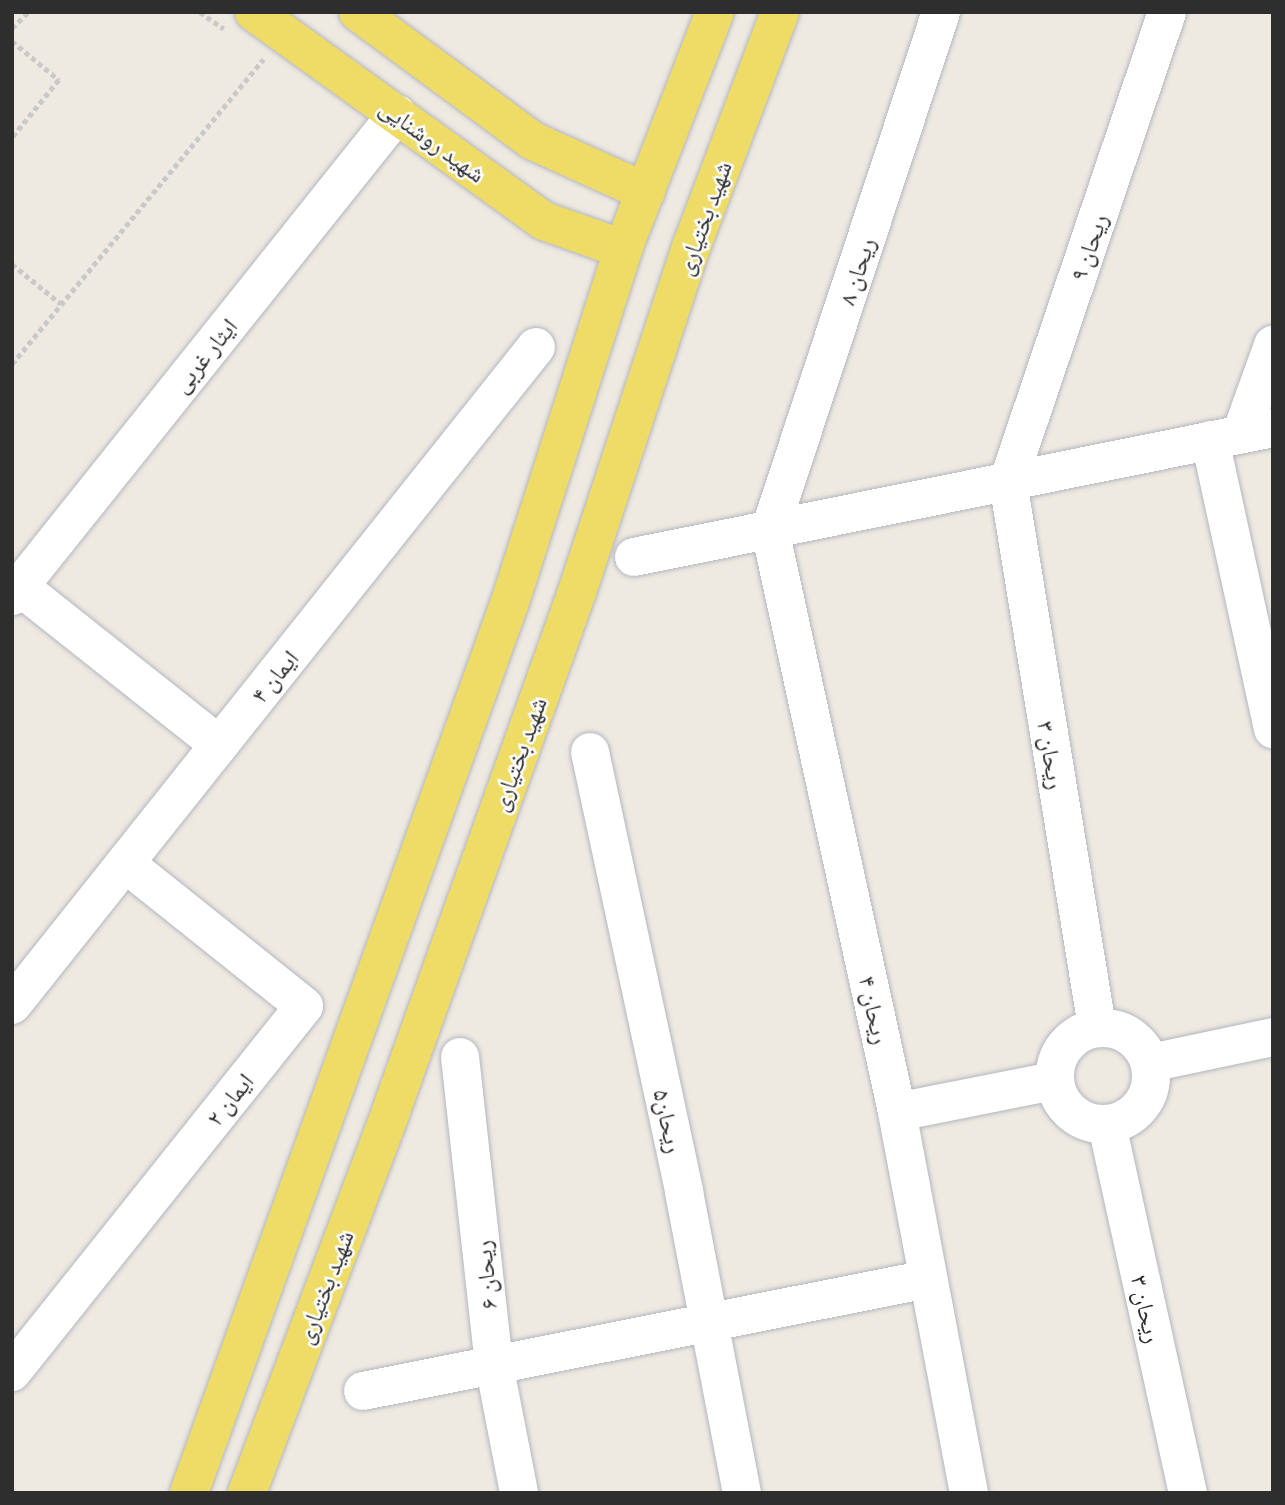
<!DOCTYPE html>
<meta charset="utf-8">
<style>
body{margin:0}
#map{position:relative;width:1285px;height:1505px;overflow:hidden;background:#eeeae1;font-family:Commissioner,"Noto Naskh Arabic",sans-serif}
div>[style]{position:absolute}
.path>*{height:4.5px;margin-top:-2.25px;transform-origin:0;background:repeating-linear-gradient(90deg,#c9c9c9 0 5px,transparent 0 8.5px)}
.roads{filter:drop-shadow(0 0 2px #b4b6c0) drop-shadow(0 0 2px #b4b6c0)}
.minor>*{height:38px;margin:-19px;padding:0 19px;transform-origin:19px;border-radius:19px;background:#fff}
.minor>.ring{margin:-19px;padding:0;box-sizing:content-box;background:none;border:38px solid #fff;border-radius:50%}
.major>*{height:38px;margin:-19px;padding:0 19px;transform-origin:19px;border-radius:19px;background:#eedc67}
span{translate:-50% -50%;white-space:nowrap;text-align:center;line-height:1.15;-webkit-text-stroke:5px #fff;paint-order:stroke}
.street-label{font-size:24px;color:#2e2e2e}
.frame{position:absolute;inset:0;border:14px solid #2e2e2e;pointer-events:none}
</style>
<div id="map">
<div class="path">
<i style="left:200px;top:12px;width:29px;rotate:35deg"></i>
<i style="left:12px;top:28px;width:23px;rotate:-45deg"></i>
<i style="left:12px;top:41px;width:61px;rotate:39.7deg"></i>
<i style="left:59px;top:80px;width:75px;rotate:129deg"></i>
<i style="left:12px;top:264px;width:63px;rotate:39.2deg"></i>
<i style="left:12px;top:364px;width:395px;rotate:-50.5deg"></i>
</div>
<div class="roads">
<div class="minor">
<i style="left:941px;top:12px;width:545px;rotate:108.27deg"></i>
<i style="left:770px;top:530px;width:596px;rotate:77.69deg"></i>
<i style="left:897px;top:1112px;width:388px;rotate:79.3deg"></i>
<i style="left:1241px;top:434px;width:95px;rotate:-70.2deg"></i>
<i style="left:1210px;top:440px;width:296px;rotate:77.7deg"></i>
<i style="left:634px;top:557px;width:652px;rotate:-11.41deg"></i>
<i style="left:20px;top:587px;width:254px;rotate:38.4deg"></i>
<i style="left:12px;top:596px;width:617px;rotate:-51.38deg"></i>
<i style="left:590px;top:752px;width:450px;rotate:77.9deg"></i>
<i style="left:684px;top:1192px;width:307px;rotate:79.1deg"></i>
<i style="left:12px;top:1005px;width:841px;rotate:-51.47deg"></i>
<i style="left:1097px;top:1027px;width:552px;rotate:-99.27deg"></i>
<i style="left:1008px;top:482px;width:496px;rotate:-71.3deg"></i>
<i class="ring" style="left:1055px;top:1028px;width:58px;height:58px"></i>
<i style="left:460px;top:1057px;width:309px;rotate:83.7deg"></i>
<i style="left:494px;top:1364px;width:131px;rotate:79deg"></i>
<i style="left:1150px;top:1063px;width:126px;rotate:-11.9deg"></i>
<i style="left:897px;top:1112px;width:160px;rotate:-11.2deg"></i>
<i style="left:1107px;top:1125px;width:377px;rotate:77.6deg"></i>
<i style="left:12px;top:1372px;width:468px;rotate:-51.4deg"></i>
<i style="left:304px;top:1006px;width:229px;rotate:-141.4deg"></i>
<i style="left:363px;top:1391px;width:576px;rotate:-11.21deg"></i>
</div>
<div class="major">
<i style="left:254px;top:12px;width:357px;rotate:35.8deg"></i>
<i style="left:544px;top:221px;width:84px;rotate:19.5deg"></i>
<i style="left:358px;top:12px;width:217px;rotate:36.4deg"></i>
<i style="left:533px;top:141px;width:124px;rotate:24.3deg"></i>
<i style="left:189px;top:1493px;width:947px;rotate:-70.19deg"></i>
<i style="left:510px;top:602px;width:371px;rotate:-72.2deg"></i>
<i style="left:623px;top:249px;width:254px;rotate:-68.8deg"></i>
<i style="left:247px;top:1493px;width:408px;rotate:-69.3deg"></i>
<i style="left:391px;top:1111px;width:551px;rotate:-70.28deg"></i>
<i style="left:577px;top:592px;width:366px;rotate:-71.7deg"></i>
<i style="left:692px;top:245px;width:249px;rotate:-69.3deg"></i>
</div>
</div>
<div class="street-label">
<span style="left:433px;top:140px;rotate:36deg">شهید روشنایی</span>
<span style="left:703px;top:218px;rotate:-70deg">شهید بختیاری</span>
<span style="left:1088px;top:247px;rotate:-71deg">ریحان ۹</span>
<span style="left:856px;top:271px;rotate:-72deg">ریحان ۸</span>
<span style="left:204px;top:355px;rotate:-51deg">ایثار غربی</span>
<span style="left:274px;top:676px;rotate:-51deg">ایمان ۴</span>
<span style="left:518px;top:754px;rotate:-70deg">شهید بختیاری</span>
<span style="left:1052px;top:755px;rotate:81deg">ریحان ۳</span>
<span style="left:875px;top:1010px;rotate:78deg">ریحان ۴</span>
<span style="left:229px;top:1099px;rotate:-51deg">ایمان ۲</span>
<span style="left:669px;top:1121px;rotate:78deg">ریحان۵</span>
<span style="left:485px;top:1275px;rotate:-96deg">ریحان ۶</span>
<span style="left:324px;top:1287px;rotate:-69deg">شهید بختیاری</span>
<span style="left:1147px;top:1309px;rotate:78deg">ریحان ۳</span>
</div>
<div class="frame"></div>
</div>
